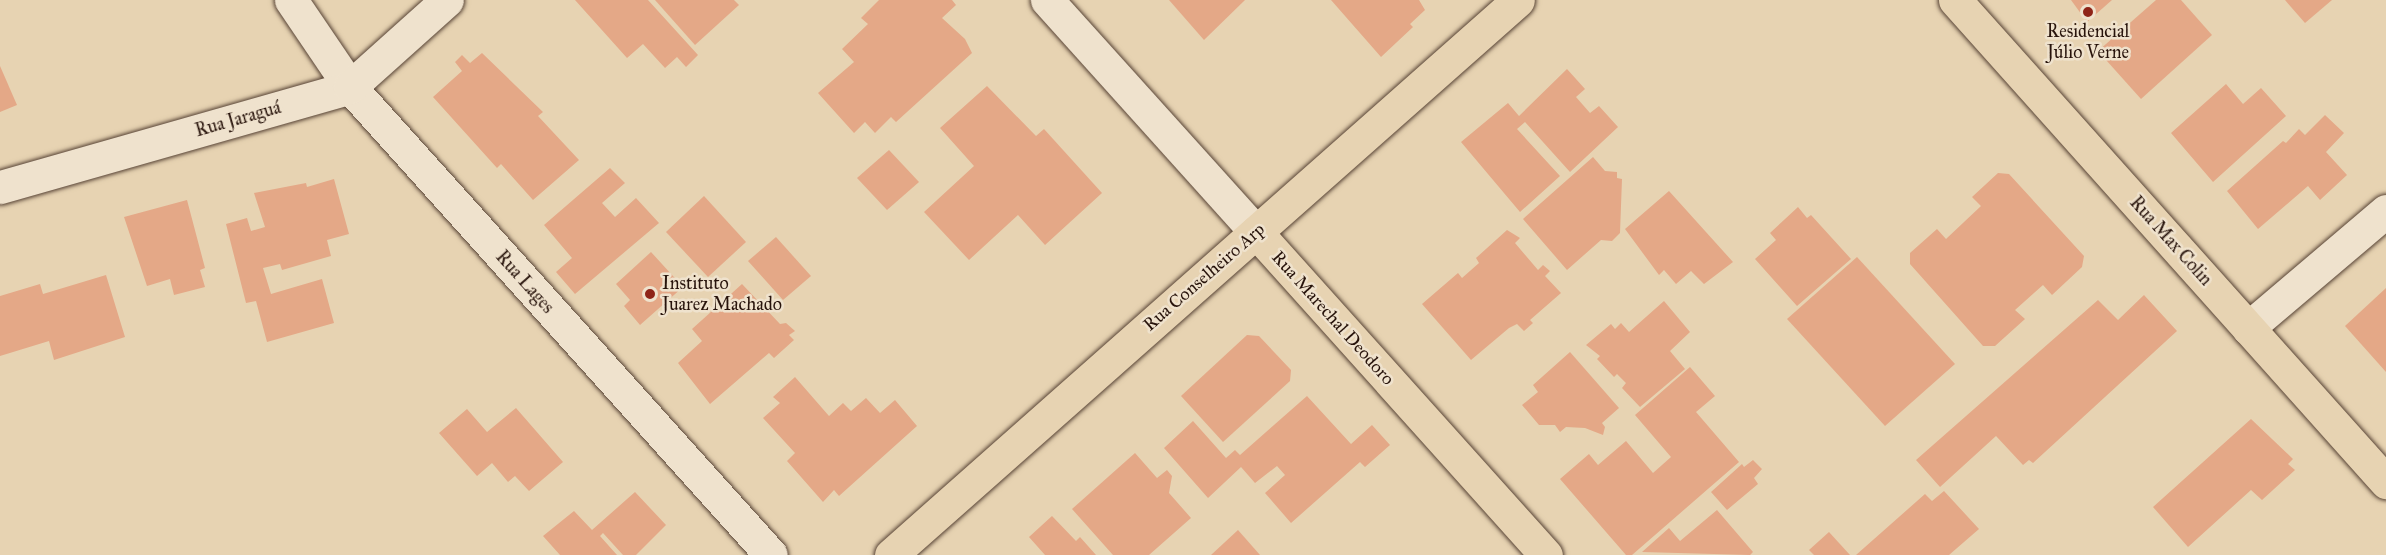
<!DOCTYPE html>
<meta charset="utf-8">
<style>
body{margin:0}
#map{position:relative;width:2386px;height:555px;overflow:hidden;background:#e7d3b2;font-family:"IM FELL Great Primer",serif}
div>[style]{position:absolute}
.building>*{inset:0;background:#e4a887}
.roads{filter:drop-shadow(0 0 2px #574335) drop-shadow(0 0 2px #574335)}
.minor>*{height:33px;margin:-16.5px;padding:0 16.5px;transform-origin:16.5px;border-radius:16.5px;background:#efe2cd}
.major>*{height:33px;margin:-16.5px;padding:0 16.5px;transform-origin:16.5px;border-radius:16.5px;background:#e7d3b2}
.dots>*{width:16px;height:16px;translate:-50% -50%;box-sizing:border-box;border:3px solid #efe2cd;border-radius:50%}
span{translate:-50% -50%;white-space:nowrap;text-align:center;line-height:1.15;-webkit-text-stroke:5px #efe2cd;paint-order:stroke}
.poi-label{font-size:18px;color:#27130b}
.left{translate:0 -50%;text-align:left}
.street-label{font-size:18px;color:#27130b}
</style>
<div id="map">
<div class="building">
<i style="clip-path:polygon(575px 0,648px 0,698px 55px,686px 67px,677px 57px,665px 68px,643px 44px,627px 58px)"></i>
<i style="clip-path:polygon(655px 0,734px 0,739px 5px,695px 45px)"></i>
<i style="clip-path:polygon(879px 0,952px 0,956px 5px,942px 18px,965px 39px,972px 53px,896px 122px,891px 117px,875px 133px,865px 122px,854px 133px,818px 93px,854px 62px,842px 49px,868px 24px,861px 18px)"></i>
<i style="clip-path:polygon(1169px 0,1245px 0,1204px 40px)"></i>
<i style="clip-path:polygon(1331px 0,1419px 0,1425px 10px,1410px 24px,1413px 27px,1381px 57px)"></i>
<i style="clip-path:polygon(2071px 0,2112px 0,2087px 22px)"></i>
<i style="clip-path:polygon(2156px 0,2181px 0,2212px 35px,2141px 99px,2098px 51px)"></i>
<i style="clip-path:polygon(2285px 0,2332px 0,2305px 23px)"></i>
<i style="clip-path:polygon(482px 53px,543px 112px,538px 116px,579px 160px,533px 200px,501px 164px,497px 168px,433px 97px,462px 71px,455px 62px,462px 55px,470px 63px)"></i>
<i style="clip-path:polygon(0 66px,17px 105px,0 112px)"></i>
<i style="clip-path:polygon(1567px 69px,1585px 89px,1576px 97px,1590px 113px,1599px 106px,1618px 127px,1570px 172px,1525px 122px,1517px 129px,1560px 176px,1520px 212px,1461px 142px,1508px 103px,1519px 116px)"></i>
<i style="clip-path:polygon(2226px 84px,2243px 104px,2261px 88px,2286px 116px,2213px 182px,2171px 133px)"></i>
<i style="clip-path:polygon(987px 86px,1036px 136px,1044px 129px,1102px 193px,1045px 245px,1018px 215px,969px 260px,924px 212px,974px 166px,940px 128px)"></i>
<i style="clip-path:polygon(2325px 115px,2344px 133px,2326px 152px,2347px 175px,2320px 200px,2308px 186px,2258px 229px,2227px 191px,2283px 141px,2286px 143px,2299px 129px,2305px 135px)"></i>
<i style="clip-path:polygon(889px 150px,919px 182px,887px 210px,857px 178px)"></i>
<i style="clip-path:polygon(1593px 157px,1605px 171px,1617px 172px,1617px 178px,1622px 179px,1620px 233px,1612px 241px,1601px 240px,1567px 270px,1523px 219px)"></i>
<i style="clip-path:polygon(610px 168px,625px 183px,602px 203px,615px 217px,636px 198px,659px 223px,575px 294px,556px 272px,572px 258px,544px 225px)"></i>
<i style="clip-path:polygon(1998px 173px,2009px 174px,2084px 256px,2082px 267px,2052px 295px,2043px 285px,2015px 310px,2025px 319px,1995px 346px,1983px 346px,1910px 264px,1910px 253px,1937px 229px,1946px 239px,1981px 206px,1972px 197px)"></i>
<i style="clip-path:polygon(334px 179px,349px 234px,327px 240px,331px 256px,282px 270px,280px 264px,263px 268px,271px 294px,322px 279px,334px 323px,267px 342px,256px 301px,246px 303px,226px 224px,247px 218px,251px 231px,265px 227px,254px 193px,306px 183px,307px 187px)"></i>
<i style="clip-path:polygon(1669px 191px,1733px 262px,1704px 284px,1691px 271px,1676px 284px,1664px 270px,1659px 275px,1625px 229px)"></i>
<i style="clip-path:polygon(704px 196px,746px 242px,708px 277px,666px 232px)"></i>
<i style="clip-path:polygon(187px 200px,205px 268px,200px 270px,205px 287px,174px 295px,170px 279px,147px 286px,124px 217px)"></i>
<i style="clip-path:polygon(1798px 207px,1807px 218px,1811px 215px,1851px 259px,1797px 306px,1755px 259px,1776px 240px,1770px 233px)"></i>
<i style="clip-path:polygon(1507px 230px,1520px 238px,1515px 243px,1538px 270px,1543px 265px,1550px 271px,1545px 276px,1561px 293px,1530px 320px,1533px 323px,1524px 331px,1517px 324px,1509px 328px,1471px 360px,1422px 304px,1458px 273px,1462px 278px,1479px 263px,1476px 258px)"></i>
<i style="clip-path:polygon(776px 237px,811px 276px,783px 300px,748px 261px)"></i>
<i style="clip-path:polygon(651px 252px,683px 287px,640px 325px,624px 306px,630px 300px,616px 284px)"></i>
<i style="clip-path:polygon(1857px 257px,1955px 364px,1885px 426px,1787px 319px)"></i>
<i style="clip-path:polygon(106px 275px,125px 337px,54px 360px,49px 341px,0 356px,0 296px,40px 284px,43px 294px)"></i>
<i style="clip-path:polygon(742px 284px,780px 324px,786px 323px,795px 331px,789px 335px,794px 340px,774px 358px,769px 353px,710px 404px,678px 363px,702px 341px,692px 329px)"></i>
<i style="clip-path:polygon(2386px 288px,2386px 372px,2345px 326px)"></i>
<i style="clip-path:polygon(2144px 295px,2177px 331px,2033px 463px,2029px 460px,2023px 465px,1996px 436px,1940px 487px,1916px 460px,2098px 300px,2118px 320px)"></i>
<i style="clip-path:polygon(1664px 301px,1690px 332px,1670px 351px,1685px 369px,1640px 407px,1622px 388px,1626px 383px,1617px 374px,1614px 377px,1597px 359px,1600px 356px,1586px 345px,1611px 324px,1615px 329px,1621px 323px,1629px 332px)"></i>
<i style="clip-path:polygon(1247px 335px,1259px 336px,1291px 370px,1290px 381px,1223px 442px,1181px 396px)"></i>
<i style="clip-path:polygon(1570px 352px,1619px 408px,1602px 423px,1605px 427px,1603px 435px,1585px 428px,1566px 427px,1560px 432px,1555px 425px,1539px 425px,1522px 405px,1538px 392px,1533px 385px)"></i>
<i style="clip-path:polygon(1690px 367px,1715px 396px,1696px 412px,1739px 462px,1632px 555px,1626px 555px,1560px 479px,1589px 454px,1598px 465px,1626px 441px,1653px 473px,1671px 457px,1635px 415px)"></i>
<i style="clip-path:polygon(795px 377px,829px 416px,843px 403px,851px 411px,866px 398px,880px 413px,895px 400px,917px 426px,839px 496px,834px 490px,823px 502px,787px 461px,795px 453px,763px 418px,780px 403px,773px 397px)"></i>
<i style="clip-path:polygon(1307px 396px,1351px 444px,1372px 425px,1390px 445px,1365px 467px,1360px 462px,1291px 523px,1265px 493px,1285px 475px,1277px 466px,1255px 483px,1241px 467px,1208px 498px,1164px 448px,1193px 421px,1226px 458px,1235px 450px,1240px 455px)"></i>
<i style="clip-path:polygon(516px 408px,563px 462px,529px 491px,515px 476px,508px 482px,492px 463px,477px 476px,439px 433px,467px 409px,487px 432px)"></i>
<i style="clip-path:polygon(2251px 419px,2293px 459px,2288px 464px,2295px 470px,2262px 500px,2251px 490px,2188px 547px,2153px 507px)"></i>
<i style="clip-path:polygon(1135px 453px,1157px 478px,1167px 470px,1172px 476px,1169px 493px,1191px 518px,1149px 555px,1113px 555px,1072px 509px)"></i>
<i style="clip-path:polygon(1753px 460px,1762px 469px,1754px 478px,1758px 484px,1727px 510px,1711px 492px,1742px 464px,1744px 467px)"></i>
<i style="clip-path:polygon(1944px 491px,1979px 529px,1949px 555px,1856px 555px,1925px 494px,1932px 501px)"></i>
<i style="clip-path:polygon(635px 492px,666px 525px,636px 555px,623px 555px,603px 533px,600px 536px,617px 555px,560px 555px,543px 536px,574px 511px,592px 530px)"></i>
<i style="clip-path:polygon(1717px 510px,1753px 552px,1750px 555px,1642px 552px,1669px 528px,1680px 541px)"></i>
<i style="clip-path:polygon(1052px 516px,1076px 541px,1080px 537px,1096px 555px,1045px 555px,1029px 537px)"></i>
<i style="clip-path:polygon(1238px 530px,1260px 555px,1211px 555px)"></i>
<i style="clip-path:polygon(1829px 532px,1850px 555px,1814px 555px,1809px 550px)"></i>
</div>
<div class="roads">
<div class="minor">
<i style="left:291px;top:0;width:105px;rotate:55.9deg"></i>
<i style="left:350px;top:87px;width:629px;rotate:48.03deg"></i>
<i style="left:1047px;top:0;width:312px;rotate:48deg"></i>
<i style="left:0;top:187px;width:364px;rotate:-15.9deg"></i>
<i style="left:350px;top:87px;width:130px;rotate:-41.9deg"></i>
<i style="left:2248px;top:328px;width:181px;rotate:-40.3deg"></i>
</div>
<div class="major">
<i style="left:1955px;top:0;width:647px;rotate:48.2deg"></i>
<i style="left:1256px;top:232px;width:434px;rotate:48.1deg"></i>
<i style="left:891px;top:555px;width:837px;rotate:-41.51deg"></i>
</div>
</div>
<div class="dots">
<i style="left:2088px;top:12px;background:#8f2418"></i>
<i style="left:650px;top:294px;background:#8f2418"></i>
</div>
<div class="poi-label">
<span style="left:2088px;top:42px">Residencial<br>Júlio Verne</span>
<span class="left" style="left:662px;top:294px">Instituto<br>Juarez Machado</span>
</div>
<div class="street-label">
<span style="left:238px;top:119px;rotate:-16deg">Rua Jaraguá</span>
<span style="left:2171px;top:241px;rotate:48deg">Rua Max Colin</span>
<span style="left:1204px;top:277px;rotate:-41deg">Rua Conselheiro Arp</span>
<span style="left:525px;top:282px;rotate:48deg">Rua Lages</span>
<span style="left:1333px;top:318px;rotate:48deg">Rua Marechal Deodoro</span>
</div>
</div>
